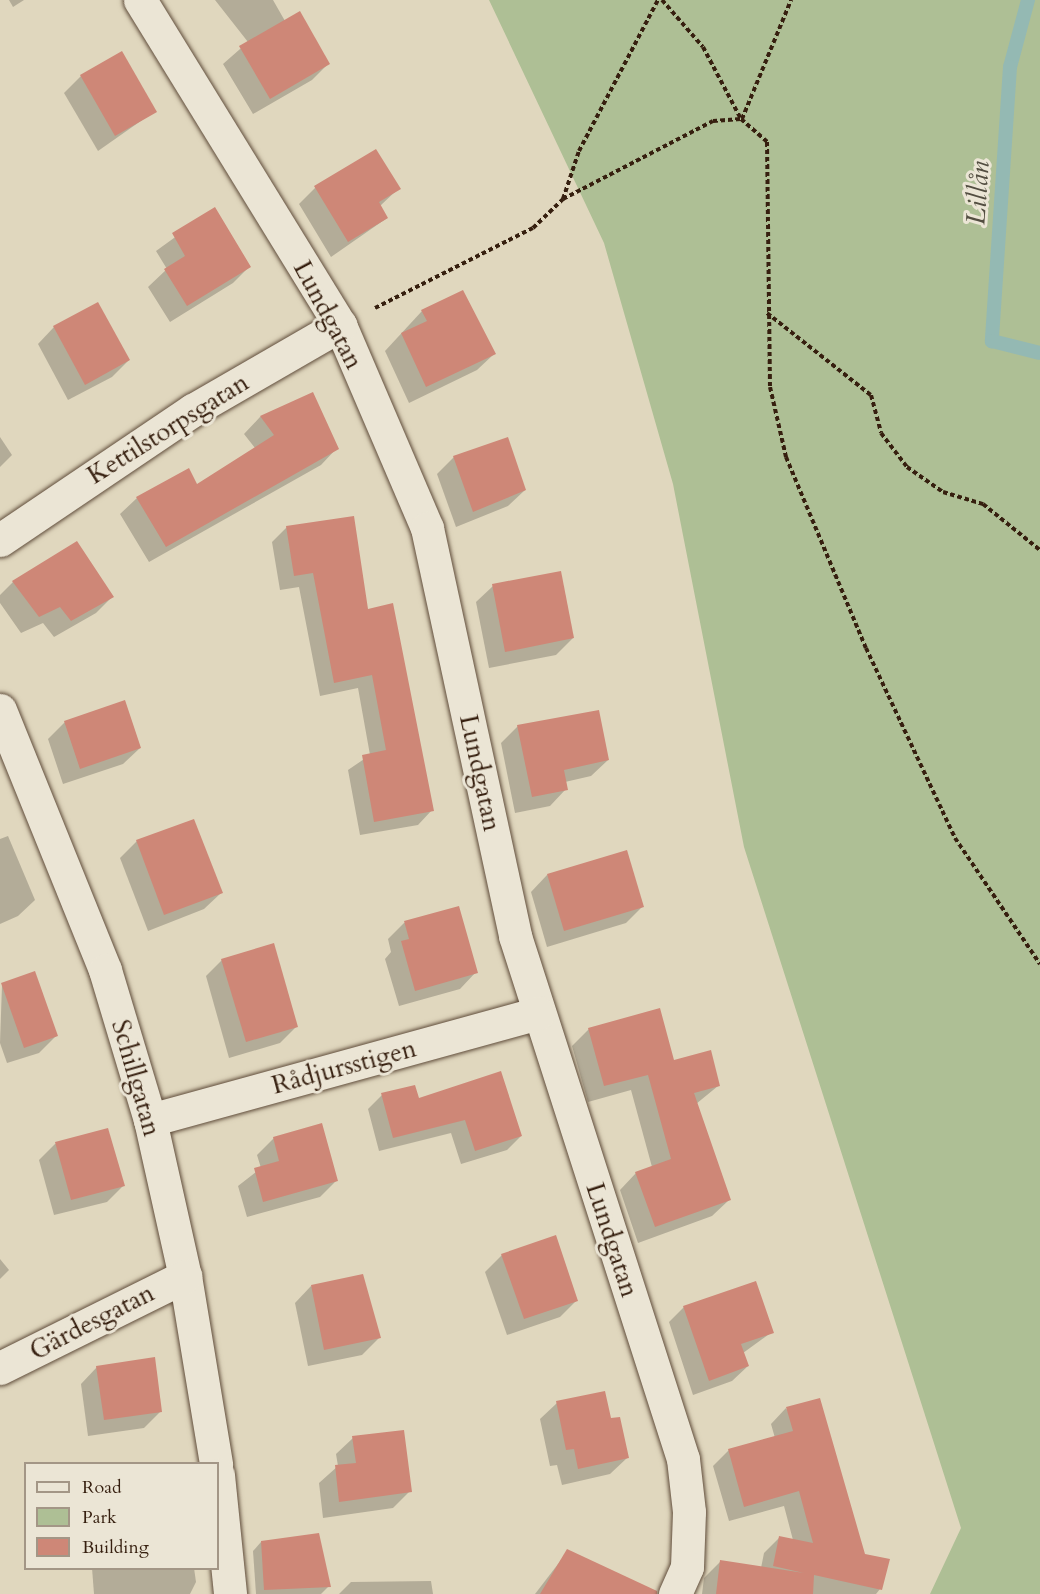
<!DOCTYPE html>
<meta charset="utf-8">
<style>
body{margin:0}
#map{position:relative;width:1040px;height:1594px;overflow:hidden;background:#e0d7be;font-family:Cardo,serif}
div>[style]{position:absolute}
.green>*{inset:0;background:#aebf95}
.shadow>*{inset:0;background:#0003}
.stream>*{height:14px;margin:-7px;padding:0 7px;transform-origin:7px;border-radius:7px;background:#94b9b3}
.building>*{inset:0;background:#ce8777}
.path>*{height:4px;margin-top:-2px;transform-origin:0;background:repeating-linear-gradient(90deg,#361f0f 0 4.5px,transparent 0 7.5px)}
.roads{filter:drop-shadow(0 0 2px #604d3b) drop-shadow(0 0 2px #604d3b)}
.minor>*{height:33px;margin:-16.5px;padding:0 16.5px;transform-origin:16.5px;border-radius:16.5px;background:#ebe5d5}
span{translate:-50% -50%;white-space:nowrap;text-align:center;line-height:1.15;-webkit-text-stroke:6px #ebe5d5;paint-order:stroke}
.street-label{font-size:26px;color:#361f0f}
.water-label{font-size:27px;color:#524d40;font-style:italic}
.legend{position:absolute;left:24px;top:1462px;width:195px;height:108px;box-sizing:border-box;background:#ebe5d5;border:2px solid #a39686;margin:0;padding:8px 10px;list-style:none;font-size:18px;color:#361f0f}
.legend li{display:flex;align-items:center;gap:12px;height:30px}
.legend b{width:30px;border:2px solid #a39686}
</style>
<div id="map">
<div class="green">
<i style="clip-path:polygon(489px 0,1040px 0,1040px 1594px,930px 1594px,961px 1528px,744px 847px,673px 484px,604px 243px)"></i>
</div>
<div class="shadow">
<i style="clip-path:polygon(9px 0,24px 0,13px 7px)"></i>
<i style="clip-path:polygon(215px 0,273px 0,285px 21px,328px 64px,312px 80px,253px 114px,223px 64px,248px 42px)"></i>
<i style="clip-path:polygon(81px 76px,155px 111px,98px 151px,64px 93px)"></i>
<i style="clip-path:polygon(315px 188px,399px 188px,380px 206px,387px 218px,331px 257px,299px 204px)"></i>
<i style="clip-path:polygon(214px 209px,249px 267px,233px 283px,170px 322px,148px 287px,167px 269px,156px 251px)"></i>
<i style="clip-path:polygon(422px 311px,494px 354px,477px 370px,409px 403px,385px 351px)"></i>
<i style="clip-path:polygon(54px 327px,129px 360px,112px 377px,68px 400px,38px 344px)"></i>
<i style="clip-path:polygon(312px 394px,337px 448px,321px 465px,149px 562px,120px 514px,137px 498px,197px 486px,255px 448px,244px 434px,260px 417px)"></i>
<i style="clip-path:polygon(0 437px,12px 455px,0 467px)"></i>
<i style="clip-path:polygon(454px 457px,525px 490px,508px 506px,456px 527px,437px 474px)"></i>
<i style="clip-path:polygon(287px 527px,367px 610px,432px 810px,418px 825px,360px 835px,348px 770px,370px 755px,358px 688px,320px 696px,299px 587px,280px 590px,272px 542px)"></i>
<i style="clip-path:polygon(13px 582px,112px 597px,96px 613px,54px 637px,43px 623px,21px 633px,0 603px,0 595px)"></i>
<i style="clip-path:polygon(493px 586px,573px 638px,556px 655px,489px 668px,476px 602px)"></i>
<i style="clip-path:polygon(65px 722px,140px 748px,123px 764px,63px 784px,48px 739px)"></i>
<i style="clip-path:polygon(518px 726px,608px 760px,591px 776px,565px 782px,566px 789px,550px 806px,515px 813px,501px 743px)"></i>
<i style="clip-path:polygon(8px 836px,35px 900px,18px 916px,0 924px,0 839px)"></i>
<i style="clip-path:polygon(137px 841px,221px 893px,204px 909px,148px 931px,120px 858px)"></i>
<i style="clip-path:polygon(547px 875px,642px 907px,626px 923px,547px 947px,531px 892px)"></i>
<i style="clip-path:polygon(458px 908px,476px 972px,460px 989px,399px 1006px,385px 959px,391px 952px,388px 939px,404px 923px)"></i>
<i style="clip-path:polygon(222px 960px,296px 1027px,280px 1043px,229px 1058px,206px 976px)"></i>
<i style="clip-path:polygon(2px 985px,56px 1036px,39px 1053px,7px 1063px,0 1043px)"></i>
<i style="clip-path:polygon(589px 1029px,718px 1086px,696px 1104px,729px 1200px,712px 1216px,638px 1243px,620px 1190px,636px 1173px,652px 1167px,631px 1090px,588px 1102px,572px 1046px)"></i>
<i style="clip-path:polygon(382px 1095px,417px 1099px,521px 1136px,507px 1150px,461px 1164px,451px 1133px,379px 1151px,368px 1109px)"></i>
<i style="clip-path:polygon(106px 1130px,123px 1186px,107px 1202px,54px 1215px,39px 1160px,55px 1144px)"></i>
<i style="clip-path:polygon(274px 1138px,336px 1181px,320px 1197px,247px 1217px,238px 1186px,261px 1168px,257px 1155px)"></i>
<i style="clip-path:polygon(502px 1255px,577px 1300px,560px 1317px,507px 1335px,485px 1272px)"></i>
<i style="clip-path:polygon(0 1259px,9px 1270px,0 1279px)"></i>
<i style="clip-path:polygon(311px 1286px,379px 1338px,362px 1355px,308px 1366px,295px 1303px)"></i>
<i style="clip-path:polygon(684px 1307px,772px 1332px,743px 1353px,748px 1366px,732px 1381px,693px 1395px,669px 1322px)"></i>
<i style="clip-path:polygon(97px 1367px,161px 1411px,144px 1428px,88px 1436px,81px 1384px)"></i>
<i style="clip-path:polygon(557px 1403px,609px 1420px,627px 1458px,610px 1474px,562px 1485px,557px 1465px,550px 1466px,540px 1419px)"></i>
<i style="clip-path:polygon(786px 1408px,864px 1555px,880px 1589px,876px 1594px,702px 1594px,704px 1578px,721px 1561px,761px 1568px,764px 1553px,780px 1537px,793px 1540px,784px 1506px,729px 1521px,713px 1466px,729px 1450px,775px 1438px,771px 1424px)"></i>
<i style="clip-path:polygon(353px 1438px,410px 1491px,393px 1508px,323px 1518px,319px 1483px,338px 1466px,336px 1454px)"></i>
<i style="clip-path:polygon(261px 1542px,329px 1586px,321px 1594px,256px 1594px,253px 1551px)"></i>
<i style="clip-path:polygon(568px 1551px,604px 1594px,535px 1594px)"></i>
<i style="clip-path:polygon(92px 1568px,194px 1568px,196px 1582px,190px 1594px,94px 1594px)"></i>
<i style="clip-path:polygon(431px 1581px,433px 1594px,339px 1594px,351px 1582px)"></i>
</div>
<div class="stream">
<i style="left:1028px;top:0;width:69px;rotate:105deg"></i>
<i style="left:1010px;top:67px;width:275px;rotate:93.8deg"></i>
<i style="left:992px;top:341px;width:49px;rotate:14deg"></i>
</div>
<div class="building">
<i style="clip-path:polygon(300px 11px,330px 64px,270px 99px,239px 46px)"></i>
<i style="clip-path:polygon(122px 51px,157px 112px,115px 136px,80px 75px)"></i>
<i style="clip-path:polygon(376px 149px,401px 189px,379px 202px,388px 218px,348px 242px,314px 186px)"></i>
<i style="clip-path:polygon(215px 207px,251px 267px,187px 306px,164px 269px,185px 256px,172px 233px)"></i>
<i style="clip-path:polygon(463px 290px,496px 354px,426px 387px,401px 333px,427px 321px,421px 310px)"></i>
<i style="clip-path:polygon(98px 302px,130px 360px,85px 385px,53px 326px)"></i>
<i style="clip-path:polygon(313px 392px,339px 449px,166px 547px,136px 497px,189px 468px,197px 484px,274px 435px,260px 416px)"></i>
<i style="clip-path:polygon(508px 437px,526px 490px,473px 512px,453px 456px)"></i>
<i style="clip-path:polygon(354px 516px,368px 609px,393px 603px,434px 811px,374px 822px,362px 755px,386px 750px,372px 675px,334px 683px,313px 573px,294px 576px,286px 526px)"></i>
<i style="clip-path:polygon(77px 541px,114px 597px,71px 621px,60px 607px,39px 617px,12px 581px)"></i>
<i style="clip-path:polygon(561px 571px,574px 638px,505px 652px,492px 584px)"></i>
<i style="clip-path:polygon(125px 700px,141px 748px,80px 769px,64px 721px)"></i>
<i style="clip-path:polygon(599px 710px,609px 760px,564px 770px,568px 790px,532px 797px,517px 725px)"></i>
<i style="clip-path:polygon(194px 819px,223px 893px,164px 915px,136px 840px)"></i>
<i style="clip-path:polygon(627px 850px,644px 907px,564px 931px,547px 874px)"></i>
<i style="clip-path:polygon(459px 906px,478px 973px,415px 991px,401px 941px,409px 939px,404px 921px)"></i>
<i style="clip-path:polygon(274px 943px,298px 1027px,246px 1042px,221px 959px)"></i>
<i style="clip-path:polygon(35px 971px,58px 1036px,24px 1048px,1px 983px)"></i>
<i style="clip-path:polygon(660px 1008px,674px 1060px,711px 1050px,720px 1086px,694px 1093px,731px 1200px,655px 1227px,635px 1172px,671px 1159px,648px 1075px,604px 1086px,588px 1028px)"></i>
<i style="clip-path:polygon(501px 1071px,522px 1136px,475px 1151px,465px 1120px,393px 1138px,381px 1093px,415px 1085px,419px 1098px)"></i>
<i style="clip-path:polygon(322px 1123px,338px 1181px,263px 1202px,254px 1168px,279px 1161px,273px 1137px)"></i>
<i style="clip-path:polygon(108px 1128px,125px 1186px,71px 1200px,55px 1142px)"></i>
<i style="clip-path:polygon(556px 1235px,578px 1301px,524px 1319px,501px 1254px)"></i>
<i style="clip-path:polygon(363px 1274px,381px 1338px,324px 1350px,311px 1285px)"></i>
<i style="clip-path:polygon(756px 1281px,774px 1333px,741px 1344px,749px 1366px,709px 1381px,683px 1306px)"></i>
<i style="clip-path:polygon(155px 1357px,162px 1412px,104px 1420px,96px 1366px)"></i>
<i style="clip-path:polygon(605px 1391px,611px 1418px,620px 1417px,629px 1458px,578px 1469px,574px 1449px,566px 1450px,556px 1401px)"></i>
<i style="clip-path:polygon(820px 1398px,865px 1554px,890px 1559px,882px 1590px,814px 1575px,813px 1594px,716px 1594px,720px 1560px,804px 1573px,773px 1566px,779px 1536px,813px 1543px,799px 1491px,744px 1507px,728px 1449px,793px 1431px,786px 1407px)"></i>
<i style="clip-path:polygon(404px 1430px,412px 1492px,339px 1502px,335px 1465px,356px 1463px,352px 1436px)"></i>
<i style="clip-path:polygon(319px 1533px,331px 1587px,264px 1590px,261px 1541px)"></i>
<i style="clip-path:polygon(567px 1549px,657px 1591px,657px 1594px,540px 1594px)"></i>
</div>
<div class="path">
<i style="left:662px;top:0;width:62px;rotate:48.9deg"></i>
<i style="left:703px;top:47px;width:81px;rotate:62.2deg"></i>
<i style="left:742px;top:119px;width:129px;rotate:-67.6deg"></i>
<i style="left:563px;top:199px;width:169px;rotate:-27.5deg"></i>
<i style="left:713px;top:121px;width:28px;rotate:-4deg"></i>
<i style="left:741px;top:119px;width:35px;rotate:41deg"></i>
<i style="left:767px;top:142px;width:245px;rotate:89.3deg"></i>
<i style="left:770px;top:387px;width:72px;rotate:77.1deg"></i>
<i style="left:786px;top:457px;width:207px;rotate:67.3deg"></i>
<i style="left:866px;top:648px;width:210px;rotate:64.9deg"></i>
<i style="left:955px;top:838px;width:152px;rotate:56deg"></i>
<i style="left:375px;top:308px;width:177px;rotate:-26.9deg"></i>
<i style="left:533px;top:228px;width:42px;rotate:-44deg"></i>
<i style="left:563px;top:199px;width:51px;rotate:-71.6deg"></i>
<i style="left:579px;top:151px;width:170px;rotate:-62.4deg"></i>
<i style="left:767px;top:313px;width:132px;rotate:38.3deg"></i>
<i style="left:871px;top:395px;width:39px;rotate:75deg"></i>
<i style="left:881px;top:433px;width:43px;rotate:52.6deg"></i>
<i style="left:907px;top:467px;width:44px;rotate:34.8deg"></i>
<i style="left:943px;top:492px;width:42px;rotate:16.7deg"></i>
<i style="left:983px;top:504px;width:73px;rotate:38.9deg"></i>
</div>
<div class="roads">
<div class="minor">
<i style="left:140px;top:0;width:382px;rotate:58.4deg"></i>
<i style="left:340px;top:325px;width:221px;rotate:66.8deg"></i>
<i style="left:427px;top:528px;width:417px;rotate:77.8deg"></i>
<i style="left:515px;top:936px;width:549px;rotate:72.19deg"></i>
<i style="left:683px;top:1459px;width:53px;rotate:83.5deg"></i>
<i style="left:689px;top:1512px;width:55px;rotate:92.1deg"></i>
<i style="left:687px;top:1567px;width:30px;rotate:114deg"></i>
<i style="left:0;top:540px;width:233px;rotate:-34deg"></i>
<i style="left:193px;top:410px;width:170px;rotate:-30deg"></i>
<i style="left:0;top:710px;width:280px;rotate:68deg"></i>
<i style="left:105px;top:970px;width:157px;rotate:73.3deg"></i>
<i style="left:150px;top:1120px;width:160px;rotate:77.4deg"></i>
<i style="left:185px;top:1276px;width:191px;rotate:80.6deg"></i>
<i style="left:150px;top:1120px;width:403px;rotate:-15.4deg"></i>
<i style="left:0;top:1368px;width:207px;rotate:-26.4deg"></i>
<i style="left:218px;top:1475px;width:120px;rotate:84.2deg"></i>
</div>
</div>
<div class="street-label">
<span style="left:328px;top:315px;rotate:62deg">Lundgatan</span>
<span style="left:168px;top:429px;rotate:-32deg">Kettilstorpsgatan</span>
<span style="left:480px;top:773px;rotate:78deg">Lundgatan</span>
<span style="left:344px;top:1067px;rotate:-15deg">Rådjursstigen</span>
<span style="left:136px;top:1078px;rotate:74deg">Schillgatan</span>
<span style="left:612px;top:1240px;rotate:72deg">Lundgatan</span>
<span style="left:92px;top:1322px;rotate:-27deg">Gärdesgatan</span>
</div>
<div class="water-label">
<span style="left:978px;top:193px;rotate:-86deg">Lillån</span>
</div>
<ul class="legend">
<li><b style="height:8px;background:#ebe5d5"></b>Road</li>
<li><b style="height:16px;background:#aebf95"></b>Park</li>
<li><b style="height:16px;background:#ce8777"></b>Building</li>
</ul>
</div>
